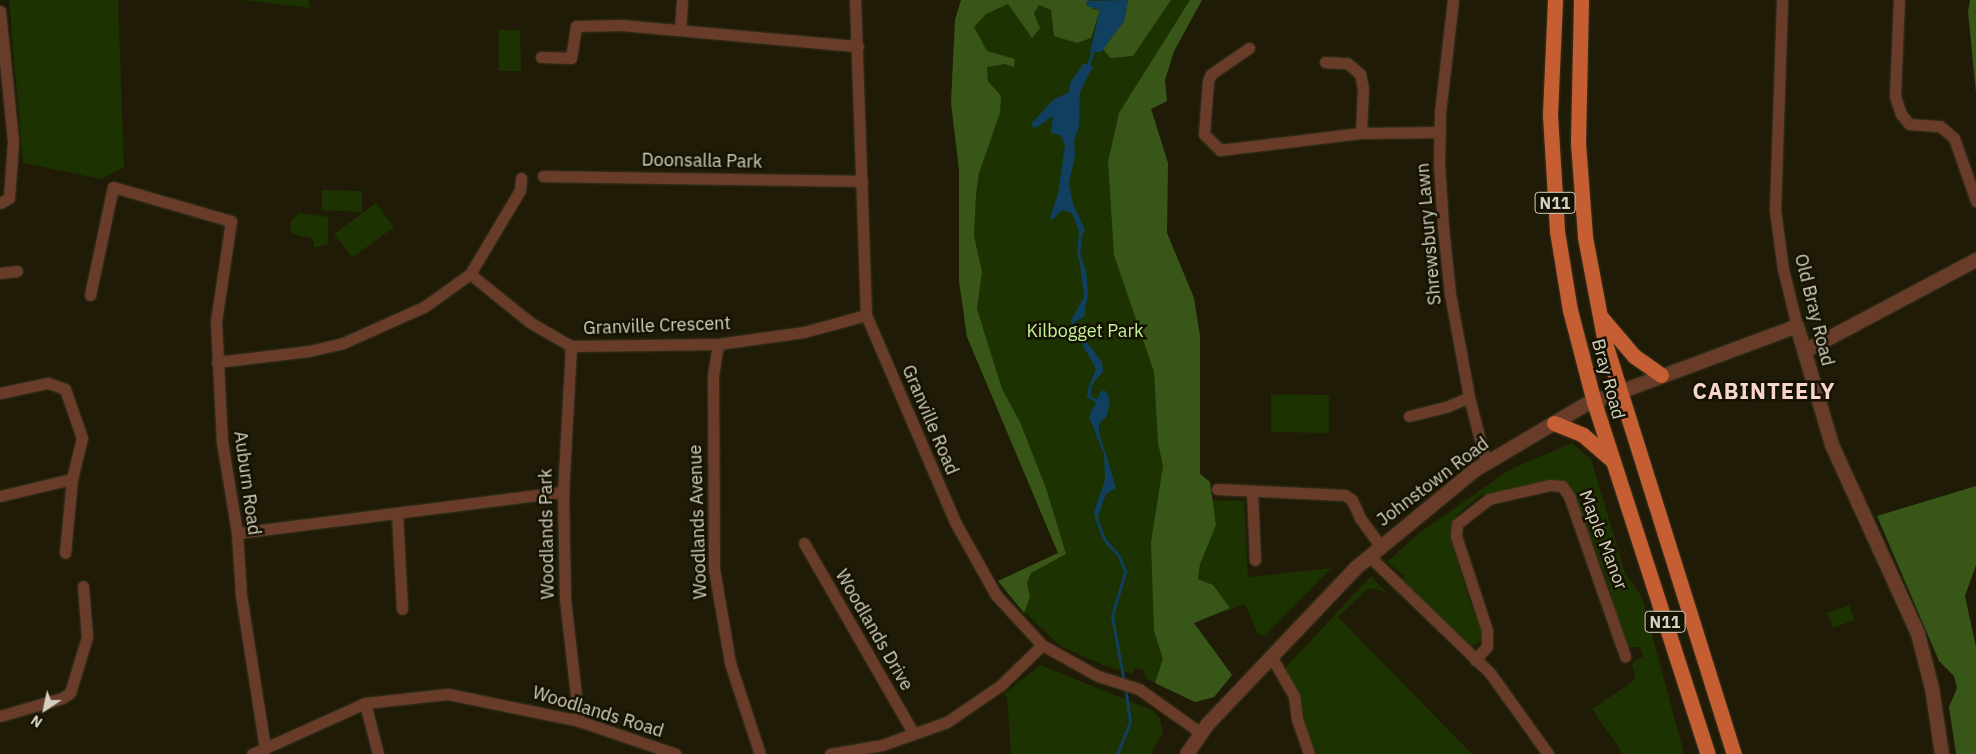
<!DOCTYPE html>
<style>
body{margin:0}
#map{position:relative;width:1976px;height:754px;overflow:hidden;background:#1f1b06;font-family:"IBM Plex Sans",sans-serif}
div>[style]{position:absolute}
.green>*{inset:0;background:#1c3201}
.forest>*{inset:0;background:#385617}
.water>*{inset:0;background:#103f60}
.stream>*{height:3px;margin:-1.5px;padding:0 1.5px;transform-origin:1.5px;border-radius:1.5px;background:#103f60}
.roads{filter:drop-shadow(0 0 1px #383521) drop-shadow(0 0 1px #383521)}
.minor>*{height:11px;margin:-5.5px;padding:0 5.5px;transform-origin:5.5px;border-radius:5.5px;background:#693c2a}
.tertiary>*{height:14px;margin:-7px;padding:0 7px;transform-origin:7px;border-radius:7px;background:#693c2a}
.trunk>*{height:15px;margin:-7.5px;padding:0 7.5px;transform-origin:7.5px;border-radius:7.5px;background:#c55e32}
span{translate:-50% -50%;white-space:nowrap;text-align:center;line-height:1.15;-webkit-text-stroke:5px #161201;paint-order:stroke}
.shield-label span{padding:1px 4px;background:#161201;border:1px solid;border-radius:4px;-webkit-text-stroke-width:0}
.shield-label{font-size:16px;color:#d5d2c5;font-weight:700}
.street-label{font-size:18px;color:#d5d2c5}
.park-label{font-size:18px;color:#c3f299}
.district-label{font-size:22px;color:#f7d4ce;font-weight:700;letter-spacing:1px}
.north{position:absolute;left:20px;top:684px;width:50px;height:50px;-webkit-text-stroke:4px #161201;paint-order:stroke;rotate:214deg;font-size:14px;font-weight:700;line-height:20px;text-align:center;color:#d5d2c5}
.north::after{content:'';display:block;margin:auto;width:18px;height:22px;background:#d5d2c5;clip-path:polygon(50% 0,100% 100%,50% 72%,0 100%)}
</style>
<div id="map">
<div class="green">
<i style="clip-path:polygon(9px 0,118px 0,124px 167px,101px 179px,23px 163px)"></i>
<i style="clip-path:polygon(241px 0,308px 0,311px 8px)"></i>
<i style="clip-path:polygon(961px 0,1202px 0,1174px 51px,1165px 80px,1167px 101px,1151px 109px,1168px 163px,1167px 233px,1194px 298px,1200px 336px,1200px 474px,1210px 482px,1211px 500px,1244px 501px,1248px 577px,1331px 568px,1265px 636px,1258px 634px,1245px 604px,1194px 623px,1232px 675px,1214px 697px,1195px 702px,1145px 678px,1144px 670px,1136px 668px,1132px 674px,1103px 665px,1060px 646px,1018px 606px,998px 581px,1058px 553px,967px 337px,959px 281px,959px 170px,951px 103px,955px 20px)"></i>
<i style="clip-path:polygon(498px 30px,520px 30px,521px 71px,499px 71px)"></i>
<i style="clip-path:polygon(322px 190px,362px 191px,362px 212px,322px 210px)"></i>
<i style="clip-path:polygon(376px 203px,394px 227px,352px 258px,334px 234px)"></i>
<i style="clip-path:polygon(299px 213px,328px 217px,328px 244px,314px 248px,313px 239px,290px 233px,291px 221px)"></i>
<i style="clip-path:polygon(1271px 394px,1329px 395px,1329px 433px,1271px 432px)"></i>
<i style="clip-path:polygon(1572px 443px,1591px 459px,1625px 573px,1642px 597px,1684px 754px,1623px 754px,1592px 709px,1631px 683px,1635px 676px,1632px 664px,1643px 656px,1640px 647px,1629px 647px,1624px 642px,1606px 577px,1573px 497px,1554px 479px,1480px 496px,1458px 514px,1451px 524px,1451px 539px,1470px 603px,1484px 629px,1481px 641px,1474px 646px,1470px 646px,1401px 580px,1405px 576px,1387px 562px,1418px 534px,1509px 470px)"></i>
<i style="clip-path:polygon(1371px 576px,1386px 592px,1369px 588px,1338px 617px,1472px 754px,1314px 754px,1304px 733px,1286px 667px)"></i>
<i style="clip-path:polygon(1849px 605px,1854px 620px,1833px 628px,1827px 613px)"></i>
<i style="clip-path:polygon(1040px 665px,1154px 711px,1160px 719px,1163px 732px,1151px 754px,1011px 754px,1007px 698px,1004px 694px)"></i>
</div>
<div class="forest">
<i style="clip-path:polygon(961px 0,1088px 0,1093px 9px,1100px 10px,1091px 38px,1077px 43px,1054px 36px,1051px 10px,1039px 5px,1034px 13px,1040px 28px,1032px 38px,1008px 4px,986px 14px,974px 27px,987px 51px,1015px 59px,1014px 67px,1005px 64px,987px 67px,988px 81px,1001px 96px,1000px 113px,979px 173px,976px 194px,974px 236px,982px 272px,977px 309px,1002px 389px,1020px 422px,1046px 488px,1066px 554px,1031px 573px,1027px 583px,1030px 597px,1024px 613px,998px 581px,1058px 553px,967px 337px,959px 281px,959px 170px,951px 103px,955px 20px)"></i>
<i style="clip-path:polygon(1128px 0,1171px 0,1133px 56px,1110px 58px,1103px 49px,1124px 21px)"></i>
<i style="clip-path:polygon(1190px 0,1202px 0,1174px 51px,1165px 80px,1167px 101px,1151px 109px,1168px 163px,1167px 233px,1194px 298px,1200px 336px,1200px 474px,1210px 482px,1216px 525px,1200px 564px,1198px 579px,1213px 585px,1230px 608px,1194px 623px,1232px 675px,1214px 697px,1195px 702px,1155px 683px,1163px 659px,1154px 631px,1151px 542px,1163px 466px,1158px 443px,1154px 372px,1114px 255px,1108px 162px,1119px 113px)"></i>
<i style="clip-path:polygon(1970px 0,1976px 0,1976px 93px,1968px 12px)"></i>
<i style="clip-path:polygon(1976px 486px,1976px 565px,1965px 596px,1976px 647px,1976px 754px,1956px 754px,1949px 707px,1957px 688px,1954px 676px,1939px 661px,1877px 516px)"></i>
</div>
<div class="water">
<i style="clip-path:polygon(1128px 0,1124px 21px,1101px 52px,1090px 52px,1100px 10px,1087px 6px,1086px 1px)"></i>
<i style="clip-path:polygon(1084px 63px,1093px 66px,1080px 92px,1079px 126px,1074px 141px,1075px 155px,1069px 183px,1073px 204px,1085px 230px,1081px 237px,1072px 213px,1062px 210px,1051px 221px,1050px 217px,1058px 194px,1065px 145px,1060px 135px,1051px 133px,1053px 116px,1039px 126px,1034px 128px,1031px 124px,1053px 100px,1069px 92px,1070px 83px)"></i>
<i style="clip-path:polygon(1080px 263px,1086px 268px,1088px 293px,1084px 317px,1074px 322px,1072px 319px,1084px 297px)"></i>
<i style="clip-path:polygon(1077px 335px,1082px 336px,1102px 362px,1103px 372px,1093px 383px,1090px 395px,1087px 391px,1096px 369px)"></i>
<i style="clip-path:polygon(1101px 391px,1106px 391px,1110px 400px,1107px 416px,1099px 424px,1099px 432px,1116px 488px,1106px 494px,1096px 522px,1094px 512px,1105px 480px,1104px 454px,1089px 417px)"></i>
</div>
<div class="stream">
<i style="left:1087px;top:68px;width:18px;rotate:-71deg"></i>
<i style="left:1080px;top:232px;width:21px;rotate:95deg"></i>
<i style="left:1078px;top:253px;width:13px;rotate:72deg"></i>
<i style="left:1074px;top:318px;width:4px;rotate:124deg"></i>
<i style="left:1072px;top:321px;width:20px;rotate:63deg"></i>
<i style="left:1089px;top:392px;width:4px;rotate:104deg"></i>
<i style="left:1088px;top:396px;width:13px;rotate:29deg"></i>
<i style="left:1096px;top:518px;width:22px;rotate:69deg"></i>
<i style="left:1104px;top:539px;width:23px;rotate:49deg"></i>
<i style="left:1119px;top:556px;width:17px;rotate:69deg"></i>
<i style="left:1125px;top:572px;width:46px;rotate:106.5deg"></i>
<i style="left:1112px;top:616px;width:67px;rotate:79.7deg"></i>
<i style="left:1117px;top:754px;width:35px;rotate:-68deg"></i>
<i style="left:1130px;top:722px;width:34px;rotate:-98deg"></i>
</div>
<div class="roads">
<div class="minor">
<i style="left:855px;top:0;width:315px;rotate:88deg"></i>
<i style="left:866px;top:315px;width:225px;rotate:66.7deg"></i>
<i style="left:955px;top:522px;width:84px;rotate:60.7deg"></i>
<i style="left:996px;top:595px;width:68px;rotate:47.4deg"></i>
<i style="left:1042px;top:645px;width:64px;rotate:29deg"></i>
<i style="left:1098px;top:676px;width:43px;rotate:17.6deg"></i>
<i style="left:1139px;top:689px;width:76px;rotate:35.4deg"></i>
<i style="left:1453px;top:0;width:113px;rotate:96.6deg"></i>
<i style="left:1440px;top:112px;width:51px;rotate:91.1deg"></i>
<i style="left:1439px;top:163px;width:64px;rotate:86.4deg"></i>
<i style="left:1443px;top:227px;width:67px;rotate:84deg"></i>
<i style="left:1450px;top:294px;width:105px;rotate:79.5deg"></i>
<i style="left:1469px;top:397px;width:68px;rotate:75.6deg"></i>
<i style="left:1782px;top:0;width:210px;rotate:91.9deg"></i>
<i style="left:1775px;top:210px;width:60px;rotate:82.3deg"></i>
<i style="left:1783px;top:269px;width:59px;rotate:76.2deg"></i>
<i style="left:1899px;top:0;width:96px;rotate:92.4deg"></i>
<i style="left:1895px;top:96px;width:19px;rotate:72deg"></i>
<i style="left:1901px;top:114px;width:13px;rotate:51deg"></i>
<i style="left:1909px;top:124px;width:31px;rotate:4deg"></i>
<i style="left:1940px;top:126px;width:18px;rotate:41deg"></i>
<i style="left:1954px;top:138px;width:67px;rotate:70.8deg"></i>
<i style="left:0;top:11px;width:132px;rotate:84.3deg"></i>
<i style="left:13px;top:142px;width:56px;rotate:94.1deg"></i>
<i style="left:9px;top:198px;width:10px;rotate:151deg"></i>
<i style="left:680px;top:30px;width:30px;rotate:-86deg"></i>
<i style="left:1249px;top:48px;width:46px;rotate:145.6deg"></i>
<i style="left:1211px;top:74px;width:8px;rotate:113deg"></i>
<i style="left:1208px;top:81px;width:53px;rotate:94.3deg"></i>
<i style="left:1204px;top:134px;width:23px;rotate:45deg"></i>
<i style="left:1220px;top:150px;width:142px;rotate:-6.9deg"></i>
<i style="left:1361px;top:133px;width:79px;rotate:-0.7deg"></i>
<i style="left:541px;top:57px;width:30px;rotate:2deg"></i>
<i style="left:571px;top:58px;width:32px;rotate:-81deg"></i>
<i style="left:576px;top:26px;width:45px;rotate:-1.3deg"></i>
<i style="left:621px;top:25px;width:238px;rotate:5.1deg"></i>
<i style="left:1325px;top:62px;width:22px;rotate:3deg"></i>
<i style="left:1347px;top:63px;width:17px;rotate:40deg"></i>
<i style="left:1360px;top:74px;width:14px;rotate:78deg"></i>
<i style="left:1363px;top:88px;width:45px;rotate:92.5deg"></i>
<i style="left:543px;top:176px;width:319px;rotate:0.9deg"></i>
<i style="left:0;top:273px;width:17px;rotate:-7deg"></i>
<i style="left:470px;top:274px;width:78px;rotate:38.8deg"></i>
<i style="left:531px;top:323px;width:46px;rotate:29.9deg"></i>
<i style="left:571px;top:346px;width:147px;rotate:-0.8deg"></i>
<i style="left:718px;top:344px;width:87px;rotate:-7.9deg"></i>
<i style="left:804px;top:332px;width:64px;rotate:-15.3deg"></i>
<i style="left:90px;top:295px;width:110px;rotate:-78deg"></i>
<i style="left:113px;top:187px;width:123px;rotate:16.1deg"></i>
<i style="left:231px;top:221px;width:101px;rotate:98.5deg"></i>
<i style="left:216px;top:321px;width:121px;rotate:87.2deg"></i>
<i style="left:222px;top:442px;width:92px;rotate:80.6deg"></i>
<i style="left:237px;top:533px;width:62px;rotate:86.3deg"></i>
<i style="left:241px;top:595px;width:155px;rotate:81.1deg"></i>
<i style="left:718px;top:344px;width:33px;rotate:99deg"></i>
<i style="left:713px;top:377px;width:192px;rotate:89.7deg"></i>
<i style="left:714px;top:569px;width:95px;rotate:80.3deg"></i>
<i style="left:730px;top:663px;width:96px;rotate:71.8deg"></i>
<i style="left:571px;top:346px;width:146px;rotate:93.1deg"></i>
<i style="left:563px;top:492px;width:107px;rotate:88.9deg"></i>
<i style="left:565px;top:599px;width:123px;rotate:83.5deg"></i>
<i style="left:217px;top:362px;width:93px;rotate:-6.8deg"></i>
<i style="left:309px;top:351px;width:35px;rotate:-13deg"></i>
<i style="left:343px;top:343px;width:89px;rotate:-24deg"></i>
<i style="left:424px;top:307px;width:57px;rotate:-35.7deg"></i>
<i style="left:470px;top:274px;width:98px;rotate:-59.2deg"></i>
<i style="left:520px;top:190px;width:12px;rotate:-85deg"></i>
<i style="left:0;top:393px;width:49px;rotate:-11.8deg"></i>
<i style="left:48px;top:383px;width:18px;rotate:19deg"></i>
<i style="left:65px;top:389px;width:52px;rotate:70.9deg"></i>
<i style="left:82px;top:438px;width:42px;rotate:103.7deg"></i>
<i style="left:72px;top:479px;width:74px;rotate:95.4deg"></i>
<i style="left:1409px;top:416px;width:38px;rotate:-14deg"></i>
<i style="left:1446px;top:407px;width:25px;rotate:-23deg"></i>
<i style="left:1217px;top:489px;width:128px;rotate:2.7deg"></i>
<i style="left:1345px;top:495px;width:9px;rotate:36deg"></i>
<i style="left:1352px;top:500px;width:20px;rotate:66deg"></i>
<i style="left:1360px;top:518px;width:34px;rotate:54deg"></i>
<i style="left:1252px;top:491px;width:69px;rotate:87.5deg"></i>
<i style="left:0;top:496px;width:74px;rotate:-13.3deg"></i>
<i style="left:397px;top:513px;width:96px;rotate:87deg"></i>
<i style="left:237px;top:533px;width:329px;rotate:-7.2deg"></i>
<i style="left:804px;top:543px;width:220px;rotate:60.1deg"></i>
<i style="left:1369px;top:556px;width:168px;rotate:44deg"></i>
<i style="left:1490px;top:673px;width:100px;rotate:54.4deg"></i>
<i style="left:1271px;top:656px;width:46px;rotate:60.1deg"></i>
<i style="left:1294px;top:696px;width:23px;rotate:83deg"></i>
<i style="left:1297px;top:719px;width:37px;rotate:71deg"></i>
<i style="left:1475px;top:660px;width:18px;rotate:-49deg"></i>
<i style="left:1487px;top:646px;width:16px;rotate:-90deg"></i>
<i style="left:1487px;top:630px;width:99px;rotate:-108.3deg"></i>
<i style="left:1456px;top:536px;width:12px;rotate:-85deg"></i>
<i style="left:1457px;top:524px;width:41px;rotate:-38deg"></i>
<i style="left:1489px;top:499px;width:63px;rotate:-12.9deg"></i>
<i style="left:1550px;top:485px;width:12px;rotate:5deg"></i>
<i style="left:1562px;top:486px;width:12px;rotate:55deg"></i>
<i style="left:1569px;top:496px;width:170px;rotate:70.7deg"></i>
<i style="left:365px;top:703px;width:53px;rotate:75.7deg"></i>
<i style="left:0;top:716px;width:65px;rotate:-16.2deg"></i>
<i style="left:62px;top:698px;width:9px;rotate:-32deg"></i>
<i style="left:70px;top:693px;width:59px;rotate:-73.1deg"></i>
<i style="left:87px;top:637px;width:51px;rotate:-94.5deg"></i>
<i style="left:252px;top:754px;width:124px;rotate:-24.3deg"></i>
<i style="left:365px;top:703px;width:83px;rotate:-6.2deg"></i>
<i style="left:448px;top:694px;width:134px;rotate:11.6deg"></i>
<i style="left:579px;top:721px;width:102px;rotate:18.8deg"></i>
<i style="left:830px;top:754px;width:53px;rotate:-9.8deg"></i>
<i style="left:882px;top:745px;width:69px;rotate:-19.5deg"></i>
<i style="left:947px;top:722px;width:65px;rotate:-34.4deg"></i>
<i style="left:1001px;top:685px;width:57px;rotate:-44.3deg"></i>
</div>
<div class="tertiary">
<i style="left:1805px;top:351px;width:194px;rotate:-28deg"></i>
<i style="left:1187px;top:754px;width:35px;rotate:-55deg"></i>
<i style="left:1207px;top:725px;width:216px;rotate:-46.5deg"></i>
<i style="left:1356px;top:568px;width:154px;rotate:-39.5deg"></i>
<i style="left:1475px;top:470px;width:128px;rotate:-30.6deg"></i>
<i style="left:1585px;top:405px;width:226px;rotate:-20.4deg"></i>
<i style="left:1797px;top:326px;width:124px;rotate:73.6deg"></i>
<i style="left:1832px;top:445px;width:208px;rotate:65.5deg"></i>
<i style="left:1918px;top:634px;width:56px;rotate:75.5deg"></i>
<i style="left:1932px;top:688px;width:67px;rotate:81.4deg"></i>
</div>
<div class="trunk">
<i style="left:1555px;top:0;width:115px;rotate:92.5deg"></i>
<i style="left:1550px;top:115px;width:116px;rotate:86.5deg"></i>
<i style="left:1557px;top:231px;width:80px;rotate:80.7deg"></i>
<i style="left:1570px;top:310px;width:95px;rotate:75.4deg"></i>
<i style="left:1594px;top:402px;width:370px;rotate:72.1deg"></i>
<i style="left:1581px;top:0;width:143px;rotate:91.2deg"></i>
<i style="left:1578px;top:143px;width:94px;rotate:85.7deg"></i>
<i style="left:1585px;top:237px;width:108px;rotate:79.3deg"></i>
<i style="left:1605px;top:343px;width:431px;rotate:72.6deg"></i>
<i style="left:1601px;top:317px;width:51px;rotate:49.8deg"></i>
<i style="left:1634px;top:356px;width:33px;rotate:35deg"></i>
<i style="left:1554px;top:423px;width:31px;rotate:22deg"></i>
<i style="left:1583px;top:435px;width:38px;rotate:41deg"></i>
</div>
</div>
<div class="shield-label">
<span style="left:1555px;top:203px">N11</span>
<span style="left:1665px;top:622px">N11</span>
</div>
<div class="street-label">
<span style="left:702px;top:161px;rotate:1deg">Doonsalla Park</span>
<span style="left:1429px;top:234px;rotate:-95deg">Shrewsbury Lawn</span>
<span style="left:1814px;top:310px;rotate:76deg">Old Bray Road</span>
<span style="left:657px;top:326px;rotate:-2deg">Granville Crescent</span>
<span style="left:1608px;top:379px;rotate:75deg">Bray Road</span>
<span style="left:930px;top:420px;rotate:67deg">Granville Road</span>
<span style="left:1433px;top:482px;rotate:-37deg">Johnstown Road</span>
<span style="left:247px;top:483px;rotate:82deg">Auburn Road</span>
<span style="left:698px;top:522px;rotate:-92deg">Woodlands Avenue</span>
<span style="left:547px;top:534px;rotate:-91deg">Woodlands Park</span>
<span style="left:1603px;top:540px;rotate:69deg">Maple Manor</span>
<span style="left:874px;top:630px;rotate:60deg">Woodlands Drive</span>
<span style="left:598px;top:712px;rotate:17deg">Woodlands Road</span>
</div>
<div class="park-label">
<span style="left:1085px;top:331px">Kilbogget Park</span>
</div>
<div class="district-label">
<span style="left:1764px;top:391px">CABINTEELY</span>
</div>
<div class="north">N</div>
</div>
